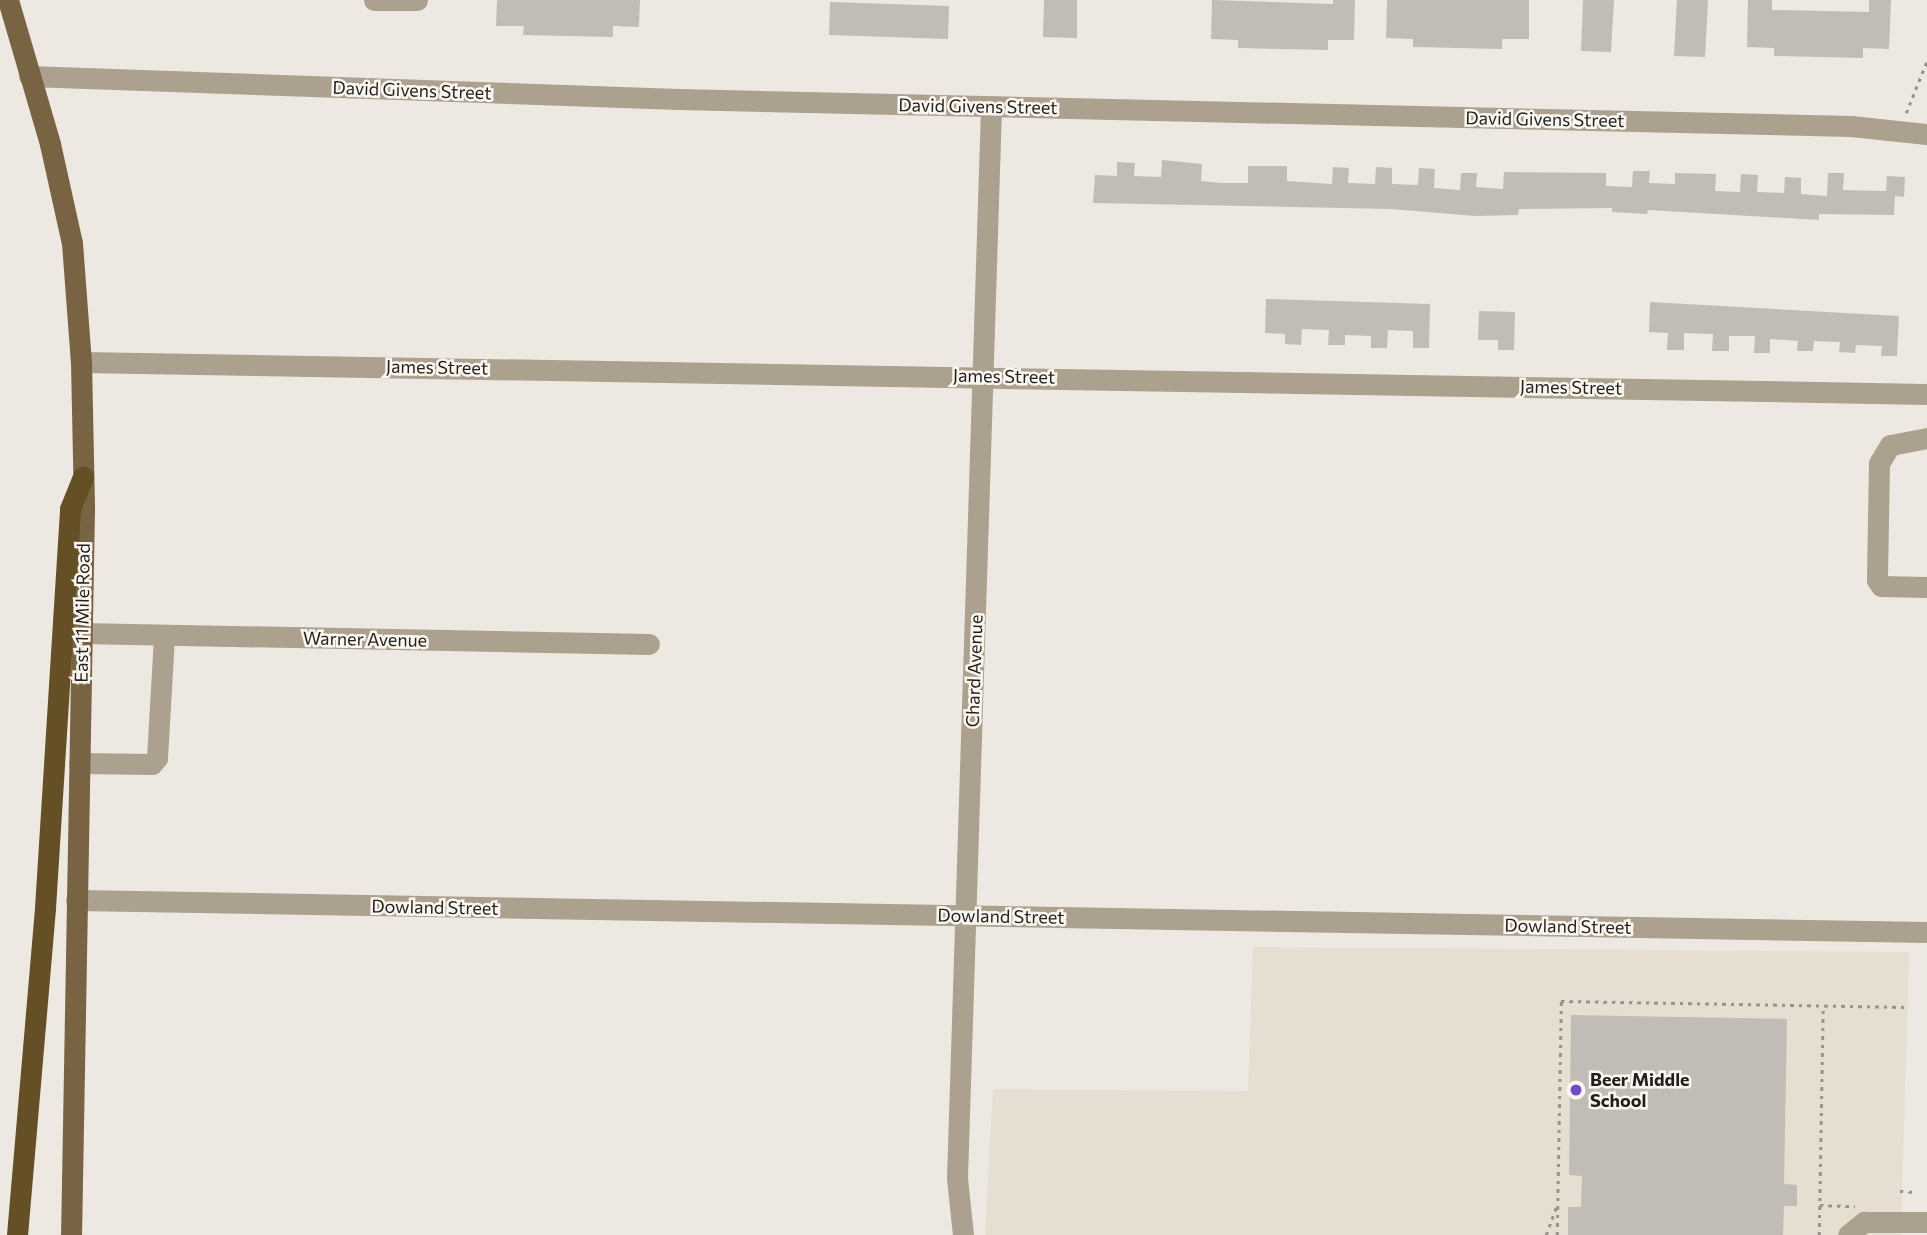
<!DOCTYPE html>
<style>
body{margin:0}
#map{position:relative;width:1927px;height:1235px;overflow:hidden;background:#ede9e2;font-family:Commissioner,sans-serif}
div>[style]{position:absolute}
.built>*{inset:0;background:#e6ded0}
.building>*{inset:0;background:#c1bdb6}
.path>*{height:2.5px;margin-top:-1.25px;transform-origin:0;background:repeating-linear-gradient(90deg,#97948f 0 3.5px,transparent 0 8.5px)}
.minor>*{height:21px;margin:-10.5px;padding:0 10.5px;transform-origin:10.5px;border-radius:10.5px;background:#aca18e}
.major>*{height:21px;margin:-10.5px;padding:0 10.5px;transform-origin:10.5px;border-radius:10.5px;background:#786442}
.highway>*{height:21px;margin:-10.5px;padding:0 10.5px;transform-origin:10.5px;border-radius:10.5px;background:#654f25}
.dots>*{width:19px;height:19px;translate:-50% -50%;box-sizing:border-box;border:4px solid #fbf7f0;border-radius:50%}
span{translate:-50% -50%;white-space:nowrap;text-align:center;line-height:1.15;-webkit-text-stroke:5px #fbf7f0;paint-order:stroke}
.street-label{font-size:18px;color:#201f1c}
.poi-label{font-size:18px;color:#201f1c;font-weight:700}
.left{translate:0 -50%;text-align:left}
</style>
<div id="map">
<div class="built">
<i style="clip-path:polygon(1253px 947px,1909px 952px,1901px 1235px,985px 1235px,993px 1089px,1248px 1091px)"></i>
</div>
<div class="building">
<i style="clip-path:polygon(497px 0,640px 0,639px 27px,613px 26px,613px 37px,523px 35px,524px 26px,496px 26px)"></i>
<i style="clip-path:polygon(1044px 0,1077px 0,1077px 38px,1043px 37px)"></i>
<i style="clip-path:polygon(1212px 0,1333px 4px,1333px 0,1355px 0,1354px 40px,1328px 40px,1328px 50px,1238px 48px,1238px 40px,1211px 39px)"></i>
<i style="clip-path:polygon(1387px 0,1529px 0,1529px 39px,1502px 39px,1502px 49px,1413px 47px,1413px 39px,1386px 38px)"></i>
<i style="clip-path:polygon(1583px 0,1614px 0,1611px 52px,1581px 51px)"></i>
<i style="clip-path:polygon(1677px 0,1708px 0,1705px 57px,1674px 56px)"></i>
<i style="clip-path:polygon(1748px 0,1772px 0,1772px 10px,1869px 12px,1869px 0,1891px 0,1889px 49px,1863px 48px,1863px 58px,1774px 56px,1774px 48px,1747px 47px)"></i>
<i style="clip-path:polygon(830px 2px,949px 6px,948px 39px,829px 35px)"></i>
<i style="clip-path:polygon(1162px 160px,1202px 164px,1201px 181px,1221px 183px,1248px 183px,1248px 166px,1287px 166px,1287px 181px,1332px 184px,1333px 167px,1349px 168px,1348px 183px,1375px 184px,1376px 167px,1392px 168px,1392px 184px,1418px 185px,1419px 168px,1435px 169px,1434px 188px,1460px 190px,1461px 173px,1477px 173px,1476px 187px,1503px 189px,1504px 172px,1606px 173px,1606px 186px,1632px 187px,1633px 171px,1650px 171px,1649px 183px,1675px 184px,1675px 173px,1716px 174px,1715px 191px,1740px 192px,1741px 174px,1758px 175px,1757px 192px,1784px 193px,1785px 177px,1801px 178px,1801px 194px,1827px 196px,1828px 173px,1844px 173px,1843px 190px,1886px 191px,1887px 176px,1905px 177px,1904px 197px,1895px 196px,1894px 215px,1819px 214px,1819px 220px,1648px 210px,1647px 214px,1612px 212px,1612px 208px,1519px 209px,1518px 215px,1475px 216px,1391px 209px,1093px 203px,1095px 175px,1117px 176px,1117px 162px,1135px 163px,1134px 176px,1161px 177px)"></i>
<i style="clip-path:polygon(1266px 299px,1430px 304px,1429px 348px,1413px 348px,1413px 331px,1388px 330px,1387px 348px,1371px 348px,1371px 336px,1345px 335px,1345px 345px,1328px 345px,1329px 330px,1302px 329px,1301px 345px,1285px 344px,1285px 334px,1265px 333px)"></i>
<i style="clip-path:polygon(1650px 302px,1899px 316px,1897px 356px,1881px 356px,1882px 346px,1856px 345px,1855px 353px,1839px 352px,1840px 342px,1814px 341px,1813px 351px,1797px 351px,1798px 341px,1770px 339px,1770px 353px,1754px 353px,1755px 336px,1729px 336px,1729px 351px,1712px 351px,1713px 334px,1684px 333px,1684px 350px,1667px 350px,1668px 333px,1649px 332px)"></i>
<i style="clip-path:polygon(1479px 311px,1515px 312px,1514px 350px,1498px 350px,1498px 340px,1478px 340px)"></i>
<i style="clip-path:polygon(1571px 1015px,1787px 1019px,1784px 1184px,1797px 1185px,1797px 1206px,1784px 1206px,1783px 1235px,1568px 1235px,1568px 1207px,1581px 1207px,1582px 1176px,1569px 1175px)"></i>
</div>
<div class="path">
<i style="left:1906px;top:113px;width:56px;rotate:-68deg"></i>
<i style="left:1900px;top:1191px;width:15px;rotate:4deg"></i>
<i style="left:1820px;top:1205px;width:35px;rotate:2deg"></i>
<i style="left:1546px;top:1235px;width:33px;rotate:-70deg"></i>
<i style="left:1557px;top:1235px;width:234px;rotate:-89deg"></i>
<i style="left:1561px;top:1001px;width:343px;rotate:1deg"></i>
<i style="left:1819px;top:1235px;width:229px;rotate:-89deg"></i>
</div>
<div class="minor">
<i style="left:374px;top:0;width:43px"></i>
<i style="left:29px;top:76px;width:650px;rotate:2.03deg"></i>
<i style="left:679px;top:99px;width:1172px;rotate:1.32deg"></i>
<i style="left:1851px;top:126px;width:76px;rotate:6deg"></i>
<i style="left:81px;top:362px;width:1846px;rotate:0.99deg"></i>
<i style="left:1927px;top:438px;width:38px;rotate:169deg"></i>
<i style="left:1890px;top:445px;width:21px;rotate:121deg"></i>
<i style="left:1879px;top:463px;width:117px;rotate:91deg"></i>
<i style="left:1877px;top:580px;width:7px;rotate:56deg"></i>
<i style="left:1881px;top:586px;width:46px;rotate:1.2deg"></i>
<i style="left:81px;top:633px;width:568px;rotate:1.11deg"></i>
<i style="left:79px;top:763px;width:73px;rotate:0.8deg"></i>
<i style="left:152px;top:764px;width:8px;rotate:-50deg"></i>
<i style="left:157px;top:758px;width:123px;rotate:-86.7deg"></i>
<i style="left:76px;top:900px;width:1851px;rotate:0.99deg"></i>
<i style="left:963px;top:1235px;width:57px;rotate:-96deg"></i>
<i style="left:957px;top:1178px;width:1072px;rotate:-88.18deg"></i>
<i style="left:1848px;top:1235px;width:21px;rotate:-39deg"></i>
<i style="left:1864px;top:1222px;width:63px"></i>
</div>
<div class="major">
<i style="left:8px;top:0;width:150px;rotate:73.7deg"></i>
<i style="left:50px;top:144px;width:101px;rotate:77.5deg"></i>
<i style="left:72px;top:243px;width:119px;rotate:85.7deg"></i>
<i style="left:81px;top:362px;width:146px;rotate:88.8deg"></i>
<i style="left:84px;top:508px;width:727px;rotate:91.02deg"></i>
</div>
<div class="highway">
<i style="left:17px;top:1235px;width:328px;rotate:-85.1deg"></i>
<i style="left:45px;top:908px;width:400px;rotate:-86.4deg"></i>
<i style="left:70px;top:509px;width:35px;rotate:-68deg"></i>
</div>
<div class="dots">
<i style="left:1576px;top:1090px;background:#6e4cc5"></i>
</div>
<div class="street-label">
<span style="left:412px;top:90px;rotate:2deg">David Givens Street</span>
<span style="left:978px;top:106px;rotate:1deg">David Givens Street</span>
<span style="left:1545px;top:119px;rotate:1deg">David Givens Street</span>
<span style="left:437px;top:367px;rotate:1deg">James Street</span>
<span style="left:1004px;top:376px;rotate:1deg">James Street</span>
<span style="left:1571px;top:387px;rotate:1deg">James Street</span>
<span style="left:82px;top:613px;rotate:-89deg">East 11 Mile Road</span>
<span style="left:365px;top:639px;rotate:1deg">Warner Avenue</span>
<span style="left:974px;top:671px;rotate:-88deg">Chard Avenue</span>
<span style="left:435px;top:907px;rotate:1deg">Dowland Street</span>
<span style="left:1001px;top:916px;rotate:1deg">Dowland Street</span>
<span style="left:1568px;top:926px;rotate:1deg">Dowland Street</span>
</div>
<div class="poi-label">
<span class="left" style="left:1590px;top:1090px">Beer Middle<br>School</span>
</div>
</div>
